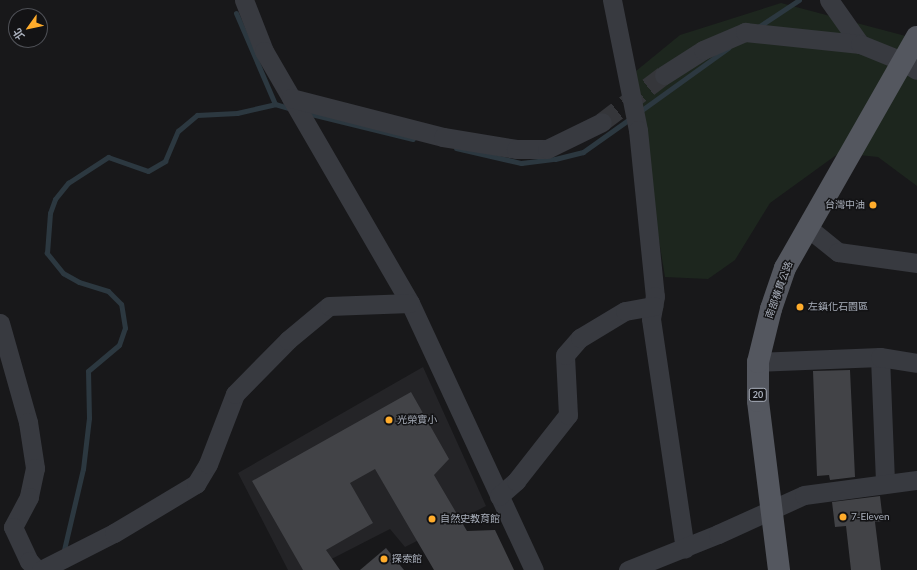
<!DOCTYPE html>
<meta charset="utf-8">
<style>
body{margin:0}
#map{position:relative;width:917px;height:570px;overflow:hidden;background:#18181a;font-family:Lato,"Noto Sans TC",sans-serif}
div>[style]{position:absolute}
.built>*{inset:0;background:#242427}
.green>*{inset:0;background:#1d261e}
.stream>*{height:5px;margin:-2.5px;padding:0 2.5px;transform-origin:2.5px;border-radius:2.5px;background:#2c3840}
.building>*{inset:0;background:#424347}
.minor-tunnel>*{height:19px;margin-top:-9.5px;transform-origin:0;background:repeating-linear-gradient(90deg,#35363a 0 19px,transparent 0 29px)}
.minor>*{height:19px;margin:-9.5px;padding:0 9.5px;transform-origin:9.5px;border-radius:9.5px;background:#383a40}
.major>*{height:22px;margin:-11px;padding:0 11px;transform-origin:11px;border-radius:11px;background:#54575f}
.dots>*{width:11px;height:11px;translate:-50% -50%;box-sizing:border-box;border:2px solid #131315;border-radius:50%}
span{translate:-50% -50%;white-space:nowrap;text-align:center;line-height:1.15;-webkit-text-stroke:3px #131315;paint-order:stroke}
.shield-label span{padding:1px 3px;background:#131315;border:1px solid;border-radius:3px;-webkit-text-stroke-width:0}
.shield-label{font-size:9px;color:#a9afbb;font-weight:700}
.poi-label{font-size:10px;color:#a9afbb}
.right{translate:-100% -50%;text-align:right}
.left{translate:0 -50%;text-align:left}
.street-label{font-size:10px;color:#a9afbb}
.north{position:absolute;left:8px;top:8px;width:40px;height:40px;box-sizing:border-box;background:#131315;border:1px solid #4f5157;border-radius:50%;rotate:237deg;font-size:11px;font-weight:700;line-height:16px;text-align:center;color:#a9afbb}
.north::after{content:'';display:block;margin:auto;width:14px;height:18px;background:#ffac2b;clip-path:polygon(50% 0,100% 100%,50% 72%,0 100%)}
</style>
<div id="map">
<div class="built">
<i style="clip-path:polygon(423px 367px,486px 506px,405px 547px,390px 529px,310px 570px,288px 570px,238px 473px)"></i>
</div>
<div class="green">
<i style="clip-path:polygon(781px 3px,917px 39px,917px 186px,878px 157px,839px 153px,770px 203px,735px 260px,708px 279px,665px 277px,647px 167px,636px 71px,680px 35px)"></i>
</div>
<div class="stream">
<i style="left:236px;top:13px;width:99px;rotate:66.8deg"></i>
<i style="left:758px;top:27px;width:49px;rotate:-33.4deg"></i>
<i style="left:639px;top:112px;width:110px;rotate:-35.7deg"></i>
<i style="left:307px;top:113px;width:109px;rotate:13.8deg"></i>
<i style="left:456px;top:148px;width:67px;rotate:13deg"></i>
<i style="left:521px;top:163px;width:34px;rotate:-7deg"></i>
<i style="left:555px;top:159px;width:29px;rotate:-14deg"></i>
<i style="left:583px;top:152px;width:59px;rotate:-35.3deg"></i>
<i style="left:63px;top:554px;width:87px;rotate:-76.8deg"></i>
<i style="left:83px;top:469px;width:51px;rotate:-83.3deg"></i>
<i style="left:89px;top:418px;width:47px;rotate:-91.2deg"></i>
<i style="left:88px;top:371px;width:40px;rotate:-40deg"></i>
<i style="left:119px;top:345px;width:18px;rotate:-71deg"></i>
<i style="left:125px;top:328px;width:24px;rotate:-99deg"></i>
<i style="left:121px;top:304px;width:18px;rotate:-135deg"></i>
<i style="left:108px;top:291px;width:30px;rotate:-163deg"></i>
<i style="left:79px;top:282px;width:18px;rotate:-151deg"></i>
<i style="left:63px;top:273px;width:26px;rotate:-129deg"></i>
<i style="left:47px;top:253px;width:40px;rotate:-85.7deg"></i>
<i style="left:50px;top:213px;width:15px;rotate:-70deg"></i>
<i style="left:55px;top:199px;width:21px;rotate:-51deg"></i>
<i style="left:68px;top:183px;width:48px;rotate:-33deg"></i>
<i style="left:108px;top:157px;width:42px;rotate:19.3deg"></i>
<i style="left:148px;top:171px;width:20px;rotate:-30deg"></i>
<i style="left:165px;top:161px;width:33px;rotate:-67deg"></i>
<i style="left:178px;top:131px;width:25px;rotate:-40deg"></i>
<i style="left:197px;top:115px;width:40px;rotate:-2.9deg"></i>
<i style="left:237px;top:113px;width:39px;rotate:-13deg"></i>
<i style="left:275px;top:104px;width:17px;rotate:17deg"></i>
</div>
<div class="building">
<i style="clip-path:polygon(850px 370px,855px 477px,830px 480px,829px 475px,817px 476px,813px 371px)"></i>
<i style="clip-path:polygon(411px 392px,449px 459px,434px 475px,467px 531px,495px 530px,514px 570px,434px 570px,375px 469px,350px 483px,373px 523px,326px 550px,340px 570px,303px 570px,252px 481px)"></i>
<i style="clip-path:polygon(880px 496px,883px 521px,875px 522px,881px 570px,851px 570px,846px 526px,835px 527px,832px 502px)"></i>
<i style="clip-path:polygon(386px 548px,404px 570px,360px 570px)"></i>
</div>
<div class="minor-tunnel">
<i style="left:602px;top:122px;width:78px;rotate:-37.2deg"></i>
</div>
<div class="minor">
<i style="left:244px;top:0;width:55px;rotate:68.6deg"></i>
<i style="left:264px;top:51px;width:291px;rotate:59.9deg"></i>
<i style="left:410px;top:303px;width:294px;rotate:65.1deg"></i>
<i style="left:612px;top:0;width:133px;rotate:78.7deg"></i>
<i style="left:638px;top:130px;width:167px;rotate:84.2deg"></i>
<i style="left:655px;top:296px;width:23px;rotate:100deg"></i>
<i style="left:651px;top:319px;width:232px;rotate:81.6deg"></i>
<i style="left:829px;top:0;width:54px;rotate:54.8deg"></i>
<i style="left:664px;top:75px;width:46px;rotate:-32.7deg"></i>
<i style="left:703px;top:50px;width:46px;rotate:-23.2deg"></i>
<i style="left:745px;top:32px;width:116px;rotate:6deg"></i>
<i style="left:860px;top:44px;width:45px;rotate:22deg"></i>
<i style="left:902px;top:61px;width:17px;rotate:31deg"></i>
<i style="left:291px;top:98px;width:157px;rotate:14.4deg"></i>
<i style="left:443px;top:137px;width:74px;rotate:9.3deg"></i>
<i style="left:516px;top:149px;width:31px"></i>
<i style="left:547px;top:149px;width:61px;rotate:-26.1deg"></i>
<i style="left:807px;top:227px;width:40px;rotate:39deg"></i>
<i style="left:838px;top:252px;width:80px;rotate:7.9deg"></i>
<i style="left:0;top:323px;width:103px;rotate:74.2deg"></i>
<i style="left:28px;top:422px;width:47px;rotate:81.3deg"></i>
<i style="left:35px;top:468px;width:30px;rotate:102deg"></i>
<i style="left:29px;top:497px;width:34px;rotate:118deg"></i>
<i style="left:13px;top:527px;width:38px;rotate:65deg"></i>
<i style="left:29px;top:561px;width:12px;rotate:48deg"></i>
<i style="left:880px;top:357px;width:125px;rotate:87.7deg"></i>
<i style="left:758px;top:362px;width:122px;rotate:-2.3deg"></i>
<i style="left:880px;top:357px;width:37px;rotate:9deg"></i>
<i style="left:499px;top:496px;width:23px;rotate:-41deg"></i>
<i style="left:516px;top:481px;width:84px;rotate:-51.8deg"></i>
<i style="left:568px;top:415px;width:60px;rotate:-92.9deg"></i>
<i style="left:565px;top:355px;width:23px;rotate:-49deg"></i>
<i style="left:580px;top:338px;width:52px;rotate:-31deg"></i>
<i style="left:625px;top:311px;width:29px;rotate:-10deg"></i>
<i style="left:41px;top:570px;width:82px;rotate:-26.9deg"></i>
<i style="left:114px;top:533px;width:96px;rotate:-30.9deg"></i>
<i style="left:196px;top:484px;width:23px;rotate:-59deg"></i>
<i style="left:208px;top:464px;width:75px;rotate:-68.9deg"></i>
<i style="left:235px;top:394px;width:76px;rotate:-45.5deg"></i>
<i style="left:288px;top:340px;width:53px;rotate:-39.7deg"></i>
<i style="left:329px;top:306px;width:81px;rotate:-2.1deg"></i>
<i style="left:628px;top:570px;width:97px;rotate:-21.8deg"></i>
<i style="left:718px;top:534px;width:94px;rotate:-24.4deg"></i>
<i style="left:804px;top:495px;width:114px;rotate:-7.6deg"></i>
</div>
<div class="major">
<i style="left:779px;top:570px;width:170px;rotate:-97.1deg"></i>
<i style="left:758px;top:401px;width:39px;rotate:-90deg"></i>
<i style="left:758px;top:362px;width:55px;rotate:-76.2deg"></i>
<i style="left:771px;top:309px;width:43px;rotate:-71.1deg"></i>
<i style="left:785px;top:268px;width:266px;rotate:-60.3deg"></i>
</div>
<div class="dots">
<i style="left:873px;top:205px;background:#ffac2b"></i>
<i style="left:800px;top:307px;background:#ffac2b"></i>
<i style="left:389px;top:420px;background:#ffac2b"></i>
<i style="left:843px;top:517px;background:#ffac2b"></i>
<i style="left:432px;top:519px;background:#ffac2b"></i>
<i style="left:384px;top:559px;background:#ffac2b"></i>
</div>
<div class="shield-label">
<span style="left:758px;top:395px">20</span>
</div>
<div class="poi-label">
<span class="right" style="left:865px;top:205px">台灣中油</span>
<span class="left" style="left:808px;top:307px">左鎮化石園區</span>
<span class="left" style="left:397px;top:420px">光榮實小</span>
<span class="left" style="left:851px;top:517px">7-Eleven</span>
<span class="left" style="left:440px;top:519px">自然史教育館</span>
<span class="left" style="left:392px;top:559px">探索館</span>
</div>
<div class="street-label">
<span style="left:779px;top:290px;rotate:-70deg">南部橫貫公路</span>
</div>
<div class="north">北</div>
</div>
